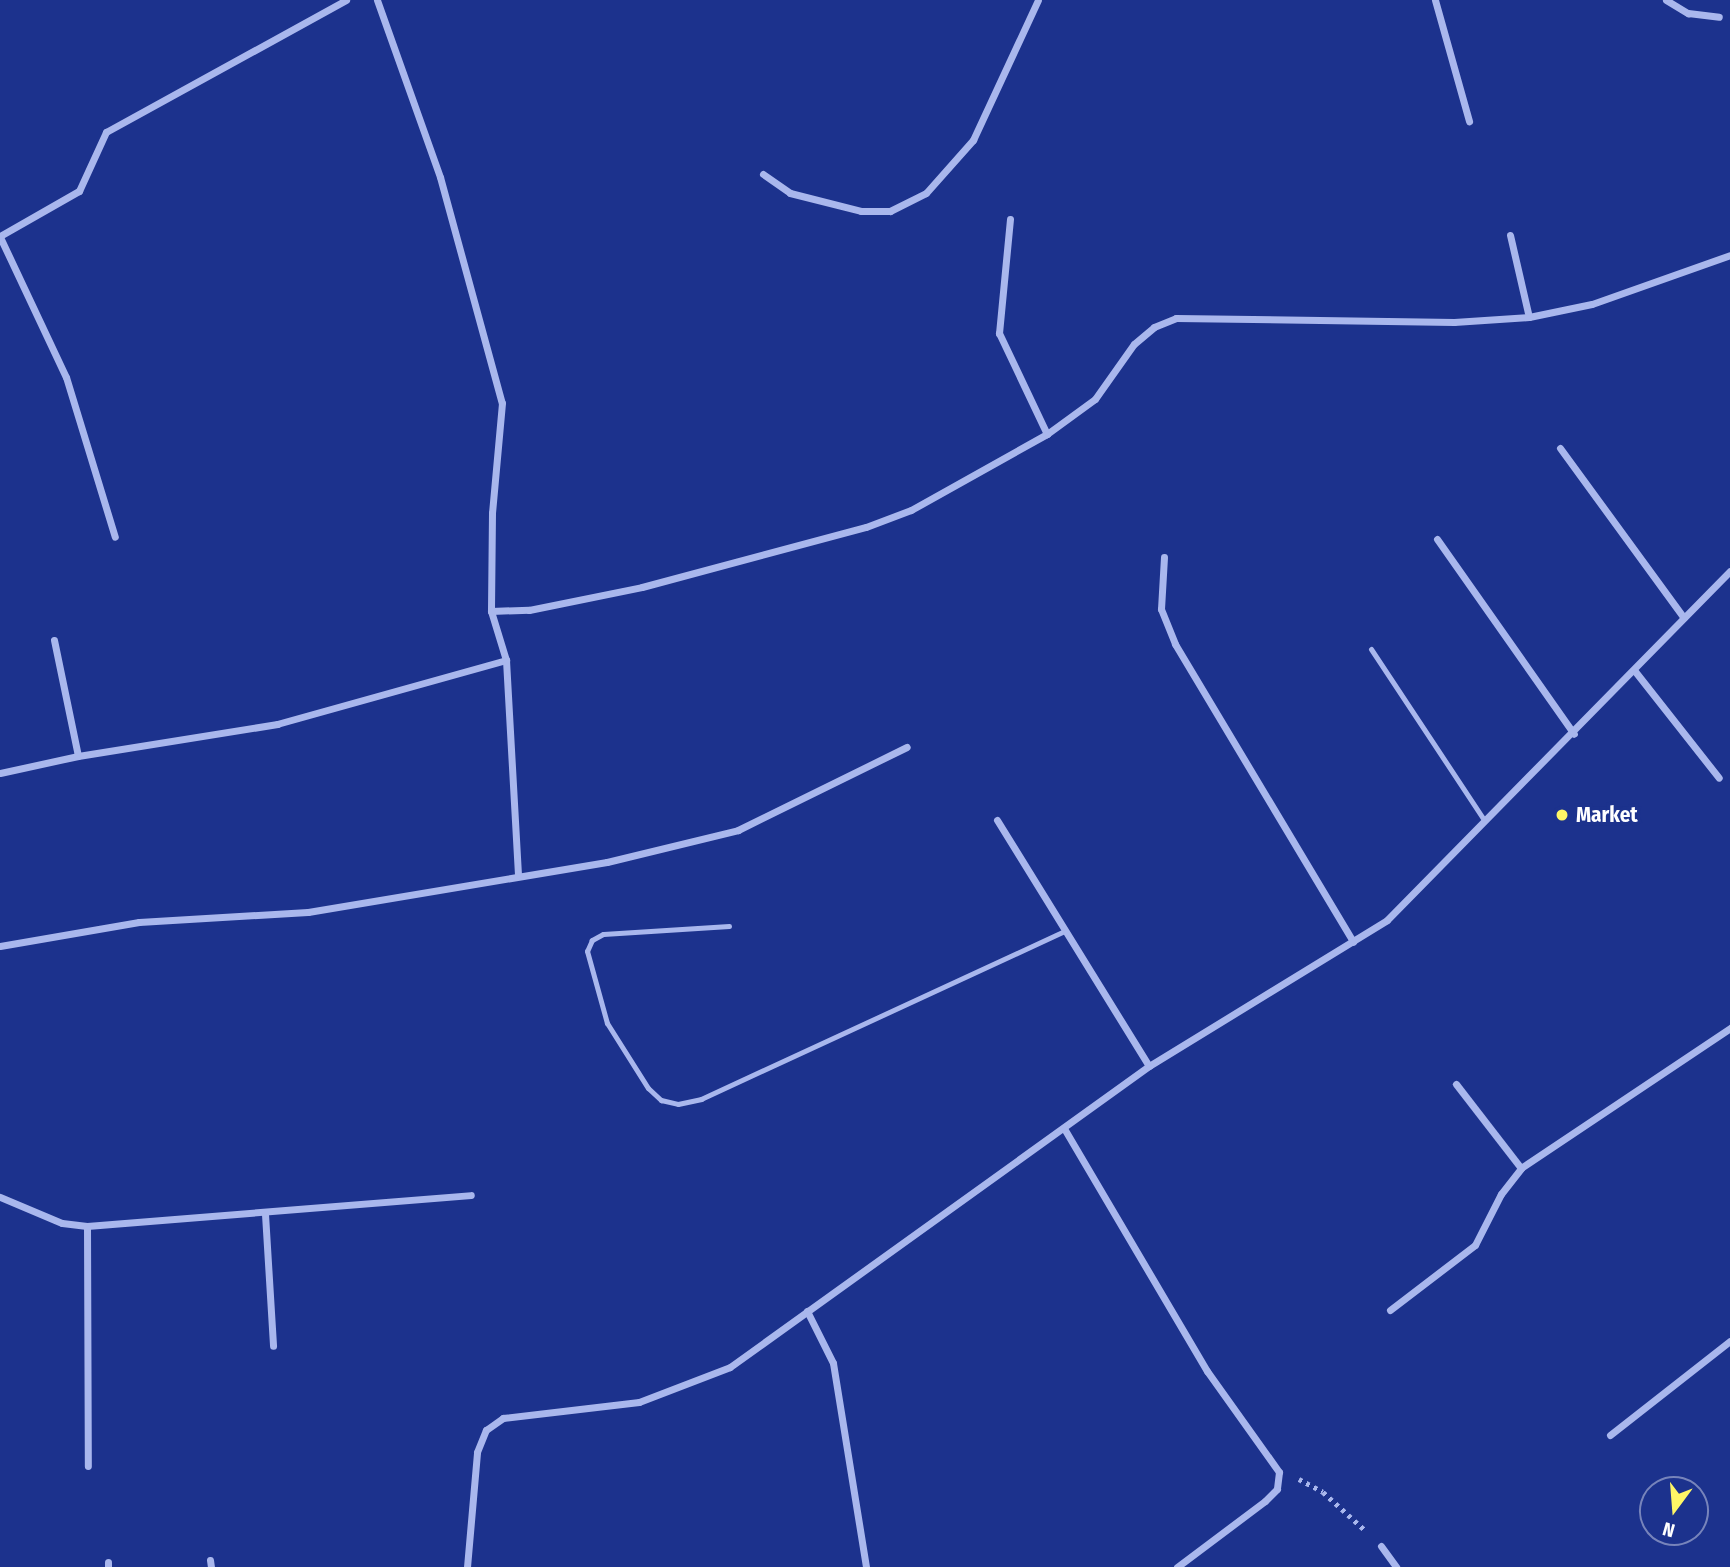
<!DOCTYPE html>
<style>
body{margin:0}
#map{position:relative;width:1730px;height:1567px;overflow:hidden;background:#1c328d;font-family:"Fira Sans Condensed",sans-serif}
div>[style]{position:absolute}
.path>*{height:4.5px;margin-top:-2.25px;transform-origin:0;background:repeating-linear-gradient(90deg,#a9b7ed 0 3.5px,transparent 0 8.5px)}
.service>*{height:5px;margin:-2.5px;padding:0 2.5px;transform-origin:2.5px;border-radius:2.5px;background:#a9b7ed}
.minor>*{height:7px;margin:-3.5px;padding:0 3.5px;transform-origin:3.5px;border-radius:3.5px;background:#a9b7ed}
.dots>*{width:19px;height:19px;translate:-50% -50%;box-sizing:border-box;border:4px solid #1c328d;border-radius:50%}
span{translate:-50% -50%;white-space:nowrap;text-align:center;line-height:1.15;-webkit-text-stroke:7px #1c328d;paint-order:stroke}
.poi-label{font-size:21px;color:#fff;font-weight:700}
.left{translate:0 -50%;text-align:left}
.north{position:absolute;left:1639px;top:1476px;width:70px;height:70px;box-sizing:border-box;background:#1c328d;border:2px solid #7784bb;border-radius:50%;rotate:196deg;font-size:19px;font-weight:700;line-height:28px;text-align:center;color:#fff}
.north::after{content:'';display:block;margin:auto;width:24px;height:32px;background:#fef666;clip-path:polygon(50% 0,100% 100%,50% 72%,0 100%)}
</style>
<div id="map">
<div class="path">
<i style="left:1299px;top:1479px;width:27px;rotate:28deg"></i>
<i style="left:1323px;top:1492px;width:58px;rotate:42.2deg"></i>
</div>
<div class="service">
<i style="left:1371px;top:649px;width:206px;rotate:56.5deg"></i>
<i style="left:729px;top:926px;width:126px;rotate:176.4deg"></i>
<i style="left:603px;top:934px;width:13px;rotate:151deg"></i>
<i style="left:592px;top:940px;width:12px;rotate:114deg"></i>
<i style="left:587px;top:951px;width:75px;rotate:74.5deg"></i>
<i style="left:607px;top:1023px;width:77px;rotate:57.8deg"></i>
<i style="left:648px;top:1088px;width:18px;rotate:43deg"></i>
<i style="left:661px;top:1100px;width:17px;rotate:13deg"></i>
<i style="left:678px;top:1104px;width:24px;rotate:-12deg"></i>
<i style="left:701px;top:1099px;width:401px;rotate:-24.8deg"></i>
</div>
<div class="minor">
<i style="left:377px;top:0;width:188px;rotate:70.4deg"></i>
<i style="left:440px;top:177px;width:234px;rotate:74.7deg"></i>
<i style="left:502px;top:403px;width:110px;rotate:95.2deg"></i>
<i style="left:492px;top:513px;width:98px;rotate:90.6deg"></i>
<i style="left:491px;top:611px;width:51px;rotate:73deg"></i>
<i style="left:506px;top:660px;width:215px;rotate:86.8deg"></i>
<i style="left:1435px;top:0;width:126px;rotate:74.3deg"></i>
<i style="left:1666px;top:0;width:26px;rotate:31deg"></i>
<i style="left:1688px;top:13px;width:31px;rotate:7deg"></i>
<i style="left:763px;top:174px;width:33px;rotate:35deg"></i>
<i style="left:790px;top:193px;width:73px;rotate:14.2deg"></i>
<i style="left:861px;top:211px;width:29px"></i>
<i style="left:890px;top:211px;width:40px;rotate:-26.6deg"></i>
<i style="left:926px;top:193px;width:71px;rotate:-48.4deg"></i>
<i style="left:973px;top:140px;width:154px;rotate:-65.1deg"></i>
<i style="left:1010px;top:219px;width:115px;rotate:95.5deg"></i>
<i style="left:999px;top:333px;width:112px;rotate:64.6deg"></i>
<i style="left:1510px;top:235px;width:84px;rotate:77deg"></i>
<i style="left:0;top:236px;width:91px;rotate:-29.7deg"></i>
<i style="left:79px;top:191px;width:65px;rotate:-65.4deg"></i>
<i style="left:106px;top:132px;width:274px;rotate:-28.8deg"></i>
<i style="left:0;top:237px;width:155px;rotate:64.8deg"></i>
<i style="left:66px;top:377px;width:167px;rotate:73deg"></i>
<i style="left:1560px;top:448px;width:210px;rotate:53.9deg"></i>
<i style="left:1437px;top:539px;width:238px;rotate:54.9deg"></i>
<i style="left:1164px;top:557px;width:52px;rotate:93.3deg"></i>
<i style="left:1161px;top:609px;width:38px;rotate:68deg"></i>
<i style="left:1175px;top:644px;width:347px;rotate:59.1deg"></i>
<i style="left:491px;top:611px;width:38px;rotate:-2deg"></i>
<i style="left:529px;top:610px;width:115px;rotate:-11.5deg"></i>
<i style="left:642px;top:587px;width:232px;rotate:-15deg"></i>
<i style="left:866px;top:527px;width:48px;rotate:-20.7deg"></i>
<i style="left:911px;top:510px;width:156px;rotate:-29.2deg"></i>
<i style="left:1047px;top:434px;width:59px;rotate:-36.1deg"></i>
<i style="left:1095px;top:399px;width:67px;rotate:-54.7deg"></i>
<i style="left:1134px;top:344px;width:26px;rotate:-40deg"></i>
<i style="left:1154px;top:327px;width:24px;rotate:-22deg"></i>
<i style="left:1176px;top:318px;width:278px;rotate:0.8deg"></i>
<i style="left:1454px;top:322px;width:75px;rotate:-3.8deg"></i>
<i style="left:1529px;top:317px;width:64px;rotate:-11.7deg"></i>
<i style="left:1592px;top:304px;width:146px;rotate:-19.5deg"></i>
<i style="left:54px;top:640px;width:118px;rotate:78.3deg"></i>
<i style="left:1634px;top:670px;width:137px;rotate:51.8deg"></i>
<i style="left:0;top:773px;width:80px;rotate:-12.3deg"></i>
<i style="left:78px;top:756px;width:202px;rotate:-9.1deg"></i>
<i style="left:277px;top:724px;width:238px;rotate:-15.6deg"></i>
<i style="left:997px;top:820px;width:289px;rotate:58.3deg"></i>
<i style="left:0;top:946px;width:141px;rotate:-9.8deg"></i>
<i style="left:139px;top:922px;width:169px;rotate:-3.4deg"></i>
<i style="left:308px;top:912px;width:303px;rotate:-9.5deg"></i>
<i style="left:607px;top:862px;width:135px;rotate:-13.7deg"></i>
<i style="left:738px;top:830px;width:188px;rotate:-26.2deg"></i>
<i style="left:1456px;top:1084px;width:106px;rotate:52.3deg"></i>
<i style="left:1065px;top:1130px;width:280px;rotate:59.5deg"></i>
<i style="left:1207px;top:1371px;width:124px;rotate:54.5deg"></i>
<i style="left:1279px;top:1472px;width:17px;rotate:97deg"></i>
<i style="left:1277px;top:1489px;width:17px;rotate:135deg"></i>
<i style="left:1265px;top:1501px;width:110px;rotate:143.1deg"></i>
<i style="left:0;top:1197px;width:67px;rotate:22.8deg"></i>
<i style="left:62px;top:1223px;width:25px;rotate:7deg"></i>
<i style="left:87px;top:1226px;width:385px;rotate:-4.6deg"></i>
<i style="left:265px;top:1214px;width:132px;rotate:86.5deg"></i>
<i style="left:87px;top:1226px;width:240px;rotate:89.8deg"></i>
<i style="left:1390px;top:1310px;width:107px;rotate:-37.4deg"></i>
<i style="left:1475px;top:1245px;width:57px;rotate:-63deg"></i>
<i style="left:1501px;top:1194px;width:33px;rotate:-52deg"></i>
<i style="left:1521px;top:1168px;width:252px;rotate:-33.8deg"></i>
<i style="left:807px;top:1311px;width:58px;rotate:63.4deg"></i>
<i style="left:833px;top:1363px;width:207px;rotate:80.8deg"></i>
<i style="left:1610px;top:1435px;width:152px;rotate:-38.1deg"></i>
<i style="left:1381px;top:1546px;width:26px;rotate:54deg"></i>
<i style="left:210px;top:1560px;width:7px;rotate:82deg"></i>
<i style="left:108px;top:1562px;width:5px;rotate:90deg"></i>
<i style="left:467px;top:1567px;width:115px;rotate:-85deg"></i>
<i style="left:477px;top:1452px;width:24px;rotate:-68deg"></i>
<i style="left:486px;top:1430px;width:21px;rotate:-35deg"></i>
<i style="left:503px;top:1418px;width:137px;rotate:-6.7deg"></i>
<i style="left:639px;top:1402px;width:97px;rotate:-21deg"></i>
<i style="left:730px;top:1367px;width:516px;rotate:-35.69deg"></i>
<i style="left:1149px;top:1066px;width:279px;rotate:-31.5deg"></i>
<i style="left:1387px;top:920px;width:489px;rotate:-45.5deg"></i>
</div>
<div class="dots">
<i style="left:1562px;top:815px;background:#fef666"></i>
</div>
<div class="poi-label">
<span class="left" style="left:1576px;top:815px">Market</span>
</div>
<div class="north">N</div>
</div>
